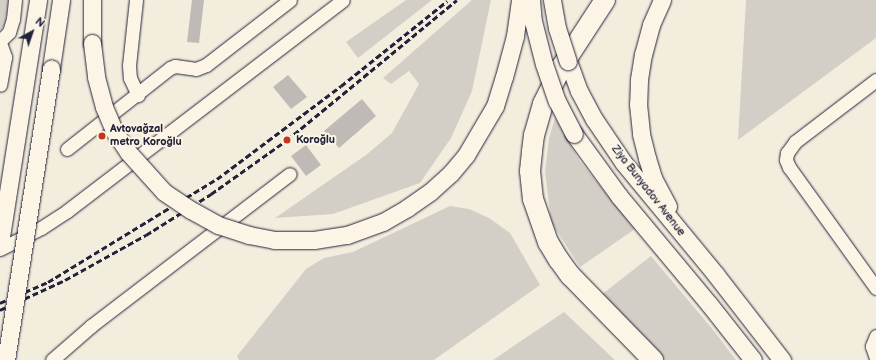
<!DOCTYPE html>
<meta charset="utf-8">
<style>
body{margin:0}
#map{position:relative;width:876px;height:360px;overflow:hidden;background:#f3edde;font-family:"Balsamiq Sans",sans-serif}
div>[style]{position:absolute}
.green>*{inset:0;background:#d4cfc6}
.building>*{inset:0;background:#bfbab6}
.roads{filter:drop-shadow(0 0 1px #22223b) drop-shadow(0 0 1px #22223b)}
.minor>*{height:13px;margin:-6.5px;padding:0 6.5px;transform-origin:6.5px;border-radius:6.5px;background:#fcf5e5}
.major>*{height:17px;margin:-8.5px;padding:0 8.5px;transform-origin:8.5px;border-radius:8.5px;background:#fcf5e5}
.highway>*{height:20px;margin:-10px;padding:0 10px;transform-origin:10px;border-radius:10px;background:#fcf5e5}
.rail>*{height:3px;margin-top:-1.5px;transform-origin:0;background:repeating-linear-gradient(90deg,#22223b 0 6px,transparent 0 9px)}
.bridges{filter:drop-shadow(0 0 1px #22223b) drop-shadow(0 0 1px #22223b)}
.major-bridge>*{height:17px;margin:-8.5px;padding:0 8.5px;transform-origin:8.5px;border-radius:8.5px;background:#fcf5e5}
.dots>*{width:11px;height:11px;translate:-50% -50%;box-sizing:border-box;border:2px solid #fcf5e5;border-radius:50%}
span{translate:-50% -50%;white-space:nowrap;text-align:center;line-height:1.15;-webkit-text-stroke:4px #fcf5e5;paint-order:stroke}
.poi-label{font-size:11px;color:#22223b;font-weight:700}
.left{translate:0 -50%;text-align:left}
.street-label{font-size:11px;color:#22223b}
.north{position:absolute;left:12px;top:12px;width:40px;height:40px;-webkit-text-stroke:3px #fcf5e5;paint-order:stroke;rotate:40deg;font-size:11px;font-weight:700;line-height:16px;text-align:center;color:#22223b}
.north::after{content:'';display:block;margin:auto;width:14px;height:18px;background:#22223b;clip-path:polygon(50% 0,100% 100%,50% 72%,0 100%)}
</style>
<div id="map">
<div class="green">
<i style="clip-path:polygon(0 0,9px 0,5px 24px,0 30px)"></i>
<i style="clip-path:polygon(406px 0,432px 0,358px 58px,346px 42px)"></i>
<i style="clip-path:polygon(472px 0,491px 0,472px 91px,451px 138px,420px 183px,333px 214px,275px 218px,366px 155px,392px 133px,419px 84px,409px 71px,391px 84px,383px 78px)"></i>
<i style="clip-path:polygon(746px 0,876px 0,876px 38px,738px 140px)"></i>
<i style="clip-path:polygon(555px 118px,579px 160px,635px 229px,580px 267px,551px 222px,545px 171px,549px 138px)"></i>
<i style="clip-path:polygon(450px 206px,469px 209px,489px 218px,510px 233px,540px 285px,434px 360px,239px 360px,237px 356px,306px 269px,324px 258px,353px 252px)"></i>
<i style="clip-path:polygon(651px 256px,714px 331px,736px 360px,665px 360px,601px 295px)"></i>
<i style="clip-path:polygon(564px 312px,615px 360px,493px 360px)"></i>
</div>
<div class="building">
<i style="clip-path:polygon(192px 0,204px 0,199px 43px,187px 42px)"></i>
<i style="clip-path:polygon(288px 75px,307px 97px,291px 109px,273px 87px)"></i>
<i style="clip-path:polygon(362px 99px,376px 116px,339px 148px,324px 131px)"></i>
<i style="clip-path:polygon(306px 145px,321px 165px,306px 176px,291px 156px)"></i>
</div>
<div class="roads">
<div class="minor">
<i style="left:136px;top:0;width:65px;rotate:96.1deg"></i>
<i style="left:129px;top:65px;width:13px;rotate:86deg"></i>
<i style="left:130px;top:78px;width:19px;rotate:65deg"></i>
<i style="left:0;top:41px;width:13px;rotate:-45deg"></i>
<i style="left:9px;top:32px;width:14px;rotate:-73deg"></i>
<i style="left:13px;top:19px;width:19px;rotate:-84deg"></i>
<i style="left:0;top:43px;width:15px;rotate:70deg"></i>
<i style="left:5px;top:57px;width:28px;rotate:100deg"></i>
<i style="left:876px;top:80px;width:102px;rotate:142.6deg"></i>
<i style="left:795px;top:142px;width:14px;rotate:126deg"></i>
<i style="left:787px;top:153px;width:7px;rotate:98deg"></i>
<i style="left:786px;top:160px;width:8px;rotate:67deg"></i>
<i style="left:789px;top:167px;width:149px;rotate:54.3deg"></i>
<i style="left:67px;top:149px;width:131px;rotate:-38.2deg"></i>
<i style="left:170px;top:68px;width:5px;rotate:-22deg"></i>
<i style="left:175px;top:66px;width:21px;rotate:8deg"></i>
<i style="left:196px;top:69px;width:11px;rotate:-22deg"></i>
<i style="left:206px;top:65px;width:106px;rotate:-37.7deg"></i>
<i style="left:0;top:249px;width:46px;rotate:-27.1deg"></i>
<i style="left:41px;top:228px;width:31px;rotate:-33deg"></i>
<i style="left:67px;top:211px;width:347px;rotate:-37.4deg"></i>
<i style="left:876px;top:336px;width:11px;rotate:112deg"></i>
<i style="left:872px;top:346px;width:13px;rotate:72deg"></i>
<i style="left:52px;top:360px;width:52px;rotate:-41.1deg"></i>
<i style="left:91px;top:326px;width:250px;rotate:-37.4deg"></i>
</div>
<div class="major">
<i style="left:662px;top:0;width:27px;rotate:114deg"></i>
<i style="left:651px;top:25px;width:30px;rotate:105deg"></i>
<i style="left:643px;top:54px;width:26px;rotate:99deg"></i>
<i style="left:639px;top:80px;width:24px;rotate:92deg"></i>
<i style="left:638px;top:104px;width:30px;rotate:84deg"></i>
<i style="left:641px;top:134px;width:25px;rotate:76deg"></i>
<i style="left:647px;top:158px;width:21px;rotate:73deg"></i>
<i style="left:653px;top:178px;width:32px;rotate:62deg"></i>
<i style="left:92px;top:43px;width:43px;rotate:-90deg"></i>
<i style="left:568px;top:61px;width:32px;rotate:70deg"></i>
<i style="left:579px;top:91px;width:32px;rotate:62deg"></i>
<i style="left:594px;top:119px;width:52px;rotate:56deg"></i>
<i style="left:623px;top:162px;width:146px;rotate:50.5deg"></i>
<i style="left:716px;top:275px;width:108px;rotate:52.2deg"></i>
<i style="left:51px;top:68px;width:69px;rotate:-81.6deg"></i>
<i style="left:574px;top:134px;width:77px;rotate:54deg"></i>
<i style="left:619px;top:196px;width:141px;rotate:50.2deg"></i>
<i style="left:709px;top:304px;width:71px;rotate:51.8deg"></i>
<i style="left:0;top:243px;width:246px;rotate:-81.1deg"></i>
</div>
<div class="highway">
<i style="left:605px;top:0;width:79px;rotate:123.1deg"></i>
<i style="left:562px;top:66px;width:42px;rotate:116.6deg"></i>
<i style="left:543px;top:104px;width:32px;rotate:106deg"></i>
<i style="left:534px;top:135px;width:17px;rotate:97deg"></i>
<i style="left:532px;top:152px;width:19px;rotate:96deg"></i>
<i style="left:530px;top:171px;width:28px;rotate:84deg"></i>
<i style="left:533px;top:199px;width:46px;rotate:70.8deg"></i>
<i style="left:548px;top:242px;width:21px;rotate:59deg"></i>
<i style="left:559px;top:260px;width:19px;rotate:54deg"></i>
<i style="left:570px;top:275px;width:119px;rotate:45.7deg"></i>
</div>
</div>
<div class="rail">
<i style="left:0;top:303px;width:52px;rotate:-23.6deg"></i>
<i style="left:48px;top:282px;width:198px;rotate:-31.4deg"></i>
<i style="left:217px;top:179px;width:155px;rotate:-36.9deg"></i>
<i style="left:341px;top:86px;width:136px;rotate:-38.7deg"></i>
<i style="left:0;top:310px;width:72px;rotate:-24.8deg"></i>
<i style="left:65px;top:280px;width:93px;rotate:-29.1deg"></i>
<i style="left:146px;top:235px;width:77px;rotate:-32.2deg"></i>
<i style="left:211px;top:194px;width:93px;rotate:-35.4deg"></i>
<i style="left:287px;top:140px;width:220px;rotate:-39.5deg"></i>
</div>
<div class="bridges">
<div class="major-bridge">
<i style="left:531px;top:0;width:21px;rotate:85deg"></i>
<i style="left:533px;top:21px;width:44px;rotate:75.7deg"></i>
<i style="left:544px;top:64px;width:39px;rotate:71deg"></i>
<i style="left:557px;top:101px;width:37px;rotate:63deg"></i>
<i style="left:552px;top:0;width:28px;rotate:80deg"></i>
<i style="left:557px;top:28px;width:35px;rotate:72deg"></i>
<i style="left:92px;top:43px;width:34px;rotate:83deg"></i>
<i style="left:96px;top:77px;width:31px;rotate:75deg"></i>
<i style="left:104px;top:107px;width:26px;rotate:67deg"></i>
<i style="left:114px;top:131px;width:25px;rotate:56deg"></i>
<i style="left:128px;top:152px;width:54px;rotate:48deg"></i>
<i style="left:164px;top:192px;width:32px;rotate:34deg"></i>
<i style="left:191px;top:210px;width:31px;rotate:29deg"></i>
<i style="left:218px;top:225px;width:33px;rotate:18deg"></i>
<i style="left:249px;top:235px;width:25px;rotate:11deg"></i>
<i style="left:274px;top:240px;width:40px"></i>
<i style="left:314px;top:240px;width:33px;rotate:-9deg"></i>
<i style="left:347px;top:235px;width:38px;rotate:-20deg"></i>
<i style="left:383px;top:222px;width:28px;rotate:-30deg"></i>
<i style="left:407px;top:208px;width:28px;rotate:-35deg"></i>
<i style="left:430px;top:192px;width:28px;rotate:-42deg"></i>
<i style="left:451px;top:173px;width:23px;rotate:-50deg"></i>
<i style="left:466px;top:155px;width:57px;rotate:-59.4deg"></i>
<i style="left:495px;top:106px;width:30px;rotate:-73deg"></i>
<i style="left:504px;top:77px;width:42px;rotate:-75deg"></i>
<i style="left:515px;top:36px;width:36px;rotate:-82deg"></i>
<i style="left:6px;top:360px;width:295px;rotate:-81.2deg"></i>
</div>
</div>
<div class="dots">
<i style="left:102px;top:136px;background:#c8321e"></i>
<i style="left:287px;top:140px;background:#c8321e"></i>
</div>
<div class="poi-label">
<span class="left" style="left:110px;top:136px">Avtovağzal<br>metro Koroğlu</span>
<span class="left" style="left:296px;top:140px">Koroğlu</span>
</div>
<div class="street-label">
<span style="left:648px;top:191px;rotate:52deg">Ziya Bunyadov Avenue</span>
</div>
<div class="north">N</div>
</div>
